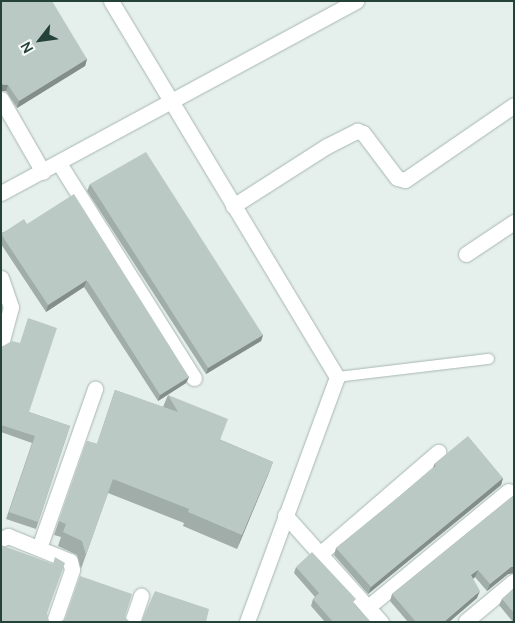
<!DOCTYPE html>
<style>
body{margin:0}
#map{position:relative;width:515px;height:623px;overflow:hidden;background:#e5efeb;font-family:Manrope,sans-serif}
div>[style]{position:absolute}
.roads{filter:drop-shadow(0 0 1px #a7b7b2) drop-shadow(0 0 1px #a7b7b2)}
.service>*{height:10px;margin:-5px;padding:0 5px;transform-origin:5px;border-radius:5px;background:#fff}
.minor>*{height:15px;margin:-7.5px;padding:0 7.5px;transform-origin:7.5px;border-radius:7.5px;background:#fff}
.wall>*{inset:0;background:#a1ada9}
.shaded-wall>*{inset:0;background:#838d89}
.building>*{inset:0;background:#bbc9c4}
span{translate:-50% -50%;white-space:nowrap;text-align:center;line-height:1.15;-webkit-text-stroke:4px #f6fbf9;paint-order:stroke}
.frame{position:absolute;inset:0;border:2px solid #24413a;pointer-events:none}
.north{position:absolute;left:15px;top:15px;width:50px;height:50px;-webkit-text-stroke:4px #f6fbf9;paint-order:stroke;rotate:240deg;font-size:14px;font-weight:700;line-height:20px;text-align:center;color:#24413a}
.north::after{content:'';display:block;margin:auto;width:18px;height:22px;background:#24413a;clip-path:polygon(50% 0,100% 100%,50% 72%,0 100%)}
</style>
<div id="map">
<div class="roads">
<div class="service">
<i style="left:337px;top:377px;width:153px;rotate:-6.8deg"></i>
</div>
<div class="minor">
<i style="left:111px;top:1px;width:439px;rotate:59deg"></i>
<i style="left:337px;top:377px;width:261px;rotate:110.2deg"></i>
<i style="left:1px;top:99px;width:84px;rotate:60.1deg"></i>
<i style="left:59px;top:163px;width:254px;rotate:57.9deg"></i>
<i style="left:1px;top:193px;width:404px;rotate:-28.4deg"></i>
<i style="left:233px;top:206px;width:112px;rotate:-32.6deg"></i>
<i style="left:327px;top:146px;width:34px;rotate:-27deg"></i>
<i style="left:357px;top:131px;width:6px;rotate:18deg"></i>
<i style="left:363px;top:133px;width:56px;rotate:52.9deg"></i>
<i style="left:397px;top:178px;width:8px;rotate:14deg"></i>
<i style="left:405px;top:180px;width:132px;rotate:-34.5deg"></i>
<i style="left:466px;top:254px;width:58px;rotate:-33.7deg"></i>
<i style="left:1px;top:278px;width:31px;rotate:71deg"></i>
<i style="left:11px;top:307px;width:39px;rotate:105deg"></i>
<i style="left:285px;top:515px;width:144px;rotate:48.1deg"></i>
<i style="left:1px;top:539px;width:8px;rotate:-23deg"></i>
<i style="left:8px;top:536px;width:67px;rotate:22deg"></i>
<i style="left:70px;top:561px;width:9px;rotate:77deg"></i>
<i style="left:72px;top:570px;width:55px;rotate:109.1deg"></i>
<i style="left:39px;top:548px;width:169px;rotate:-70.6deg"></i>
<i style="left:321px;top:553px;width:155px;rotate:-40.8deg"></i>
<i style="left:368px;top:607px;width:182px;rotate:-39.6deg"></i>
<i style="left:466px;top:621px;width:62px;rotate:-39.8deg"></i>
<i style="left:132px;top:622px;width:28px;rotate:-71deg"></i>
</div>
</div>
<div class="wall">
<i style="clip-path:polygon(1px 1px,87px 59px,85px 66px,17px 108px,6px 91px)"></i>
<i style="clip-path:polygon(90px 184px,263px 335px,261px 341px,206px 374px,87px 191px)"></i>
<i style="clip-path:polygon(27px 224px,189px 377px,186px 383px,158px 401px,84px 287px,46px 312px,1px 244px,1px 233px)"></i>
<i style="clip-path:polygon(1px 347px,29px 412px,70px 426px,36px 529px,6px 519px,32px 443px,1px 432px)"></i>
<i style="clip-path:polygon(115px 390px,163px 407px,168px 395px,221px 440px,273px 462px,237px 549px,183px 526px,184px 523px,108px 493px,81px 569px,77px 555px,58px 546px,61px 537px,54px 535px,87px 441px,97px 444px)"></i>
<i style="clip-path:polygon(434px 464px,503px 478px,501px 485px,368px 594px,334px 555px,336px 548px,433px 470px)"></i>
<i style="clip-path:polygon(514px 495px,514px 573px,508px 574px,487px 591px,475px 577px,473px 579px,477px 598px,449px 622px,408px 622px,390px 601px,392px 594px)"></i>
<i style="clip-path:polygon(296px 567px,355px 604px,369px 622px,325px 622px,311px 606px,313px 599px,315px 597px,294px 573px)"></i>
<i style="clip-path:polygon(514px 588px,514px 622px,513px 622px,499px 605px,502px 599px)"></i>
</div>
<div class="shaded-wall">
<i style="clip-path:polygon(87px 59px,85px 66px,17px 108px,19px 101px)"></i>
<i style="clip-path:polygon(1px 84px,8px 85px,6px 91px,1px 91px)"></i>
<i style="clip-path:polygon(87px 280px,84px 287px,46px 312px,48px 305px)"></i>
<i style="clip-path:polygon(263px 335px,261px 341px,206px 374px,208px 368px)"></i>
<i style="clip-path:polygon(189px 377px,186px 383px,158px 401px,160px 395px)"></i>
<i style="clip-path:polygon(273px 462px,268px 475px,237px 549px,242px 535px)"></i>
<i style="clip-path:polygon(503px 478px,501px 485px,368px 594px,371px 587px)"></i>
<i style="clip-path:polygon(511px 567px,514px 567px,514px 573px,508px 574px,487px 591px,490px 584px)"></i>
<i style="clip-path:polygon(478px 570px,475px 577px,468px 582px,471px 575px)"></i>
<i style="clip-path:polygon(480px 591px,477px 598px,449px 622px,444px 622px)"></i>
</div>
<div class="building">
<i style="clip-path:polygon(1px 1px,52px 1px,87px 59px,19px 101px,8px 85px,1px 84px)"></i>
<i style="clip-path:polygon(146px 152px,263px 335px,208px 368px,90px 184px)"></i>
<i style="clip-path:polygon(74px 194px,189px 377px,160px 395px,87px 280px,48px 305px,1px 234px,24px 219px,27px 224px)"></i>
<i style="clip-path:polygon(28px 318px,57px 328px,29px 412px,70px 426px,38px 522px,9px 512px,35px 436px,1px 425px,1px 347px,12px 341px,20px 343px)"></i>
<i style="clip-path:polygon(115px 390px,178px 412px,168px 395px,228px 419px,220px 440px,273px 462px,242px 535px,188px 512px,189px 509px,113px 479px,86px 555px,82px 541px,63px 532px,66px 524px,59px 521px,87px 441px,97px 444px)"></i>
<i style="clip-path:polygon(468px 436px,503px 478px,371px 587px,336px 548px,436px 466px,434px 464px)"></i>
<i style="clip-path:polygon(514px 495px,514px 567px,511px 567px,490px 584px,478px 570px,471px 575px,480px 591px,444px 622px,416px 622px,392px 594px)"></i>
<i style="clip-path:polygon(1px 545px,53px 564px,55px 557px,65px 563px,47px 613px,49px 621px,50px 622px,1px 622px)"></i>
<i style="clip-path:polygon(312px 552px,356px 599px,353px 602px,369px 622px,333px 622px,313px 599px,319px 593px,296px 567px)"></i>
<i style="clip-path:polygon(80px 576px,132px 594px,125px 617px,130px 622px,59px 622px,65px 619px)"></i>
<i style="clip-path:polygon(514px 588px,514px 613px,502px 599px)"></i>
<i style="clip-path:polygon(155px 591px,209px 609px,206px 622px,141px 622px)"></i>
</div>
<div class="frame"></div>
<div class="north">N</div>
</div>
